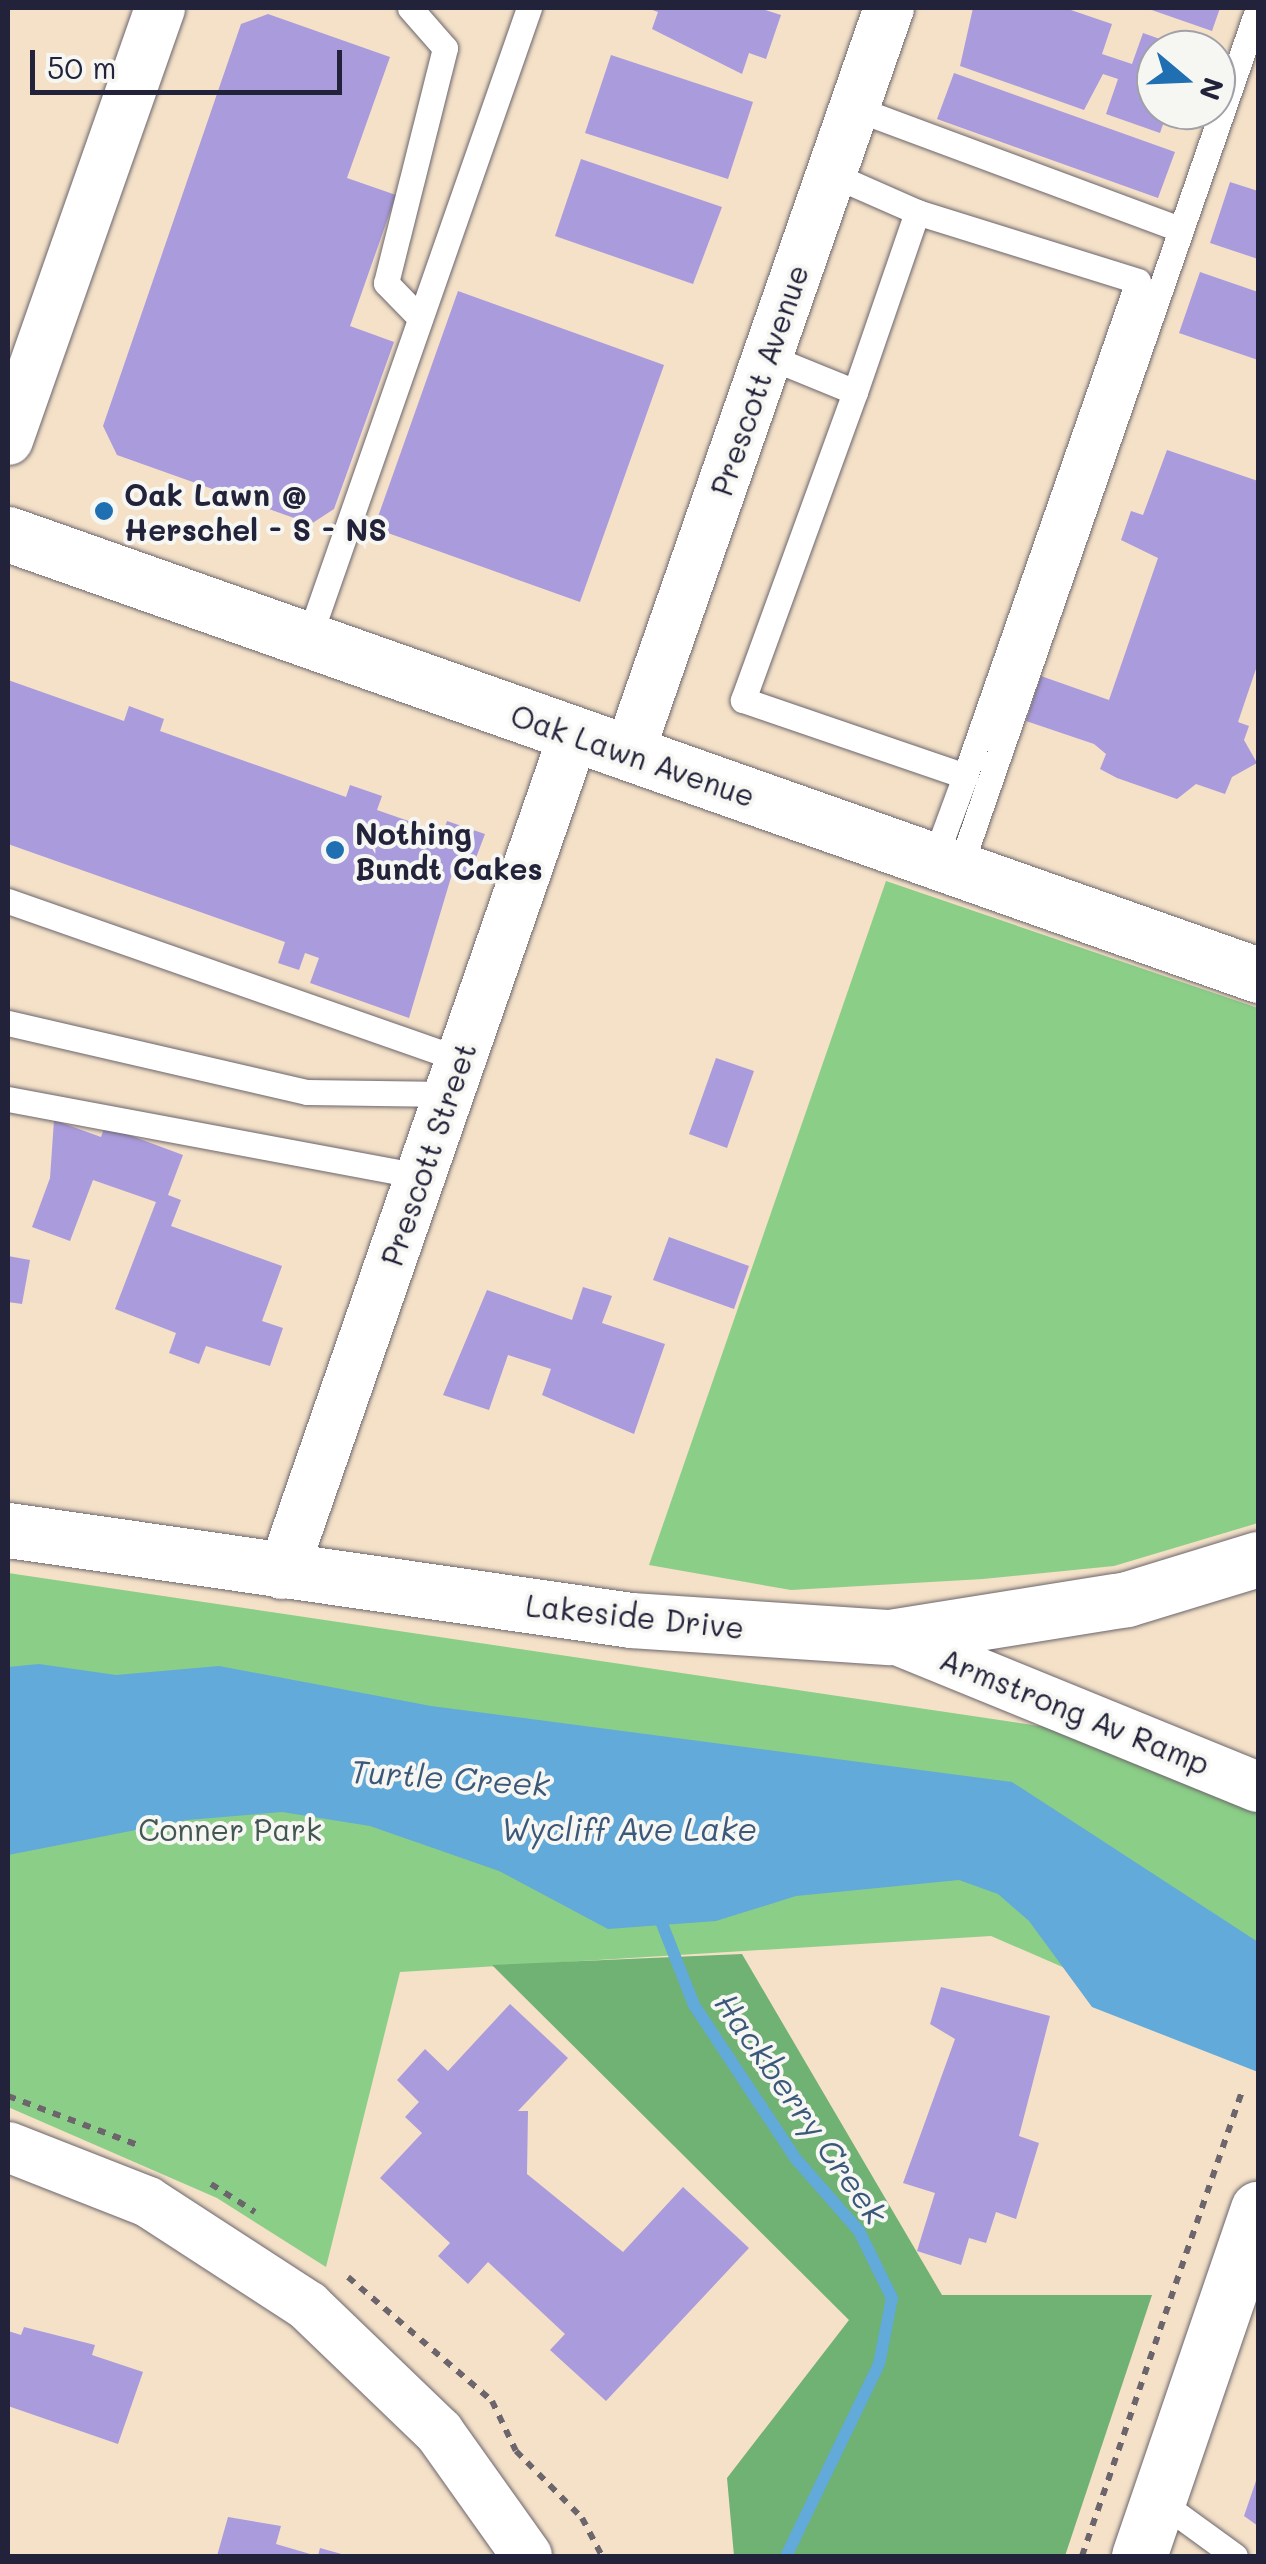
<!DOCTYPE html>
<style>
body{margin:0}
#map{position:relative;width:1266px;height:2564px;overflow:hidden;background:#f4e1c8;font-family:Mali,sans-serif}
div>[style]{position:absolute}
.green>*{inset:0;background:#8bce87}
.forest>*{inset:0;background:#70b174}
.water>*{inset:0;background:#61aad9}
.stream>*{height:12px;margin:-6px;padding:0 6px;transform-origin:6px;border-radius:6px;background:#61aad9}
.building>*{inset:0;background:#aa9bdd}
.path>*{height:6px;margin-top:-3px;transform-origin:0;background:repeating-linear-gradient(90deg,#6c656c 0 8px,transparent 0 16px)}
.roads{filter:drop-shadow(0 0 2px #6c656c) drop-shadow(0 0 2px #6c656c)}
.lane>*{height:25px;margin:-12.5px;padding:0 12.5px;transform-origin:12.5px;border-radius:12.5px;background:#fff}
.street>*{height:50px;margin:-25px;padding:0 25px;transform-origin:25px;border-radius:25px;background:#fff}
.secondary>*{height:55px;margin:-27.5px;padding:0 27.5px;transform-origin:27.5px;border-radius:27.5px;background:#fff}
.dots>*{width:28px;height:28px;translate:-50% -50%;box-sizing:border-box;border:5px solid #f6f6f2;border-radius:50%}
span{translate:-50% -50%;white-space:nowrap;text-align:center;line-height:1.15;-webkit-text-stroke:8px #f6f6f2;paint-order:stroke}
.street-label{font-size:30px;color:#22223b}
.poi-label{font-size:30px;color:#22223b;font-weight:700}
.left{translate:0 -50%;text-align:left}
.park-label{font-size:30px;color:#425652}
.water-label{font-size:32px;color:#3b587a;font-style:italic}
.frame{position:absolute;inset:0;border:10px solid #22223b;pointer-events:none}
.north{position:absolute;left:1136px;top:30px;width:100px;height:100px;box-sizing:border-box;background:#f6f6f2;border:2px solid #a1a1a9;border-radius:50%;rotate:109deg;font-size:28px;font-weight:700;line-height:40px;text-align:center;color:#22223b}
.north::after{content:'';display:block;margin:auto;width:35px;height:45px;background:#1f6fb2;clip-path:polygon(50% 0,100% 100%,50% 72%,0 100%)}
.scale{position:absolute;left:30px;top:50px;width:312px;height:45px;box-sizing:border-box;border:5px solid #22223b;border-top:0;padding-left:12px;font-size:30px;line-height:35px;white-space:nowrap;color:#22223b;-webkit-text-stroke:8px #f6f6f2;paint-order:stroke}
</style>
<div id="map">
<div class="green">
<i style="clip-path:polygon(886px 881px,1258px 1008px,1258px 1523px,1114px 1566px,983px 1579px,791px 1590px,649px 1565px)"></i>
<i style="clip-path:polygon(8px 1573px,1046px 1727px,1258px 1801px,1258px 2052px,991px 1936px,400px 1972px,326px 2267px,217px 2198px,8px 2107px)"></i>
</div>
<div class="forest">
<i style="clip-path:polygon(742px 1954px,942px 2295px,1152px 2295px,1065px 2556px,734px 2556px,727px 2478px,849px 2320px,492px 1965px)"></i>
</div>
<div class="water">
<i style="clip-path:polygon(39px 1664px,116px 1675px,219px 1666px,431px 1706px,1012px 1782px,1258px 1942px,1258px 2072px,1092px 2007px,1029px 1921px,998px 1894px,959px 1880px,796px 1896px,716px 1921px,608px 1929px,499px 1871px,370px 1826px,282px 1812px,187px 1820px,8px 1855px,8px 1667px)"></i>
</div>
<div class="stream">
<i style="left:657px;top:1911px;width:101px;rotate:68.5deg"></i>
<i style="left:694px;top:2005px;width:185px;rotate:56.5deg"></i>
<i style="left:796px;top:2159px;width:96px;rotate:48.8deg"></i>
<i style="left:859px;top:2231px;width:75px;rotate:63.8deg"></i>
<i style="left:892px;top:2298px;width:67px;rotate:101.1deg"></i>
<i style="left:879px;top:2364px;width:213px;rotate:115.8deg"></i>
</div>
<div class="building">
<i style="clip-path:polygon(647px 8px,759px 8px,781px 15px,766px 59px,749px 53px,742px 74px,652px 29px,658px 12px)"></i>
<i style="clip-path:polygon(973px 8px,1065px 8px,1112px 24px,1102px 54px,1132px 64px,1143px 33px,1188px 49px,1156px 50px,1156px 110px,1168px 110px,1160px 133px,1106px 114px,1118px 79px,1103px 74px,1084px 110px,960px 66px)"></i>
<i style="clip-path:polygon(1146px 8px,1220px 8px,1212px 31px)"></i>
<i style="clip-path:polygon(268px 14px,390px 57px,347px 178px,396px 195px,350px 326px,394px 342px,334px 509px,311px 524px,117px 455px,103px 426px,241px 24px)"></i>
<i style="clip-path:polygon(611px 55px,753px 102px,728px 179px,585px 133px)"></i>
<i style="clip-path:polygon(954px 73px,1175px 152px,1158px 198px,937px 119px)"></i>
<i style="clip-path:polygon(581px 159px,722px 207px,693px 284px,555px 236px)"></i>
<i style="clip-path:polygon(1230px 182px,1258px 191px,1258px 259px,1210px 243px)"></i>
<i style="clip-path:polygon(1200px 272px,1258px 292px,1258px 360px,1179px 333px)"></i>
<i style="clip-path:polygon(458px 291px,664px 365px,580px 602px,374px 528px)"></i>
<i style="clip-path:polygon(1167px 450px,1258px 481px,1258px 663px,1238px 722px,1249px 726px,1244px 740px,1257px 763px,1232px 777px,1225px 794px,1196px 784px,1177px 799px,1117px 778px,1100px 769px,1106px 754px,1094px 744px,1026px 721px,1041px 676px,1109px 700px,1158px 558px,1121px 540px,1131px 511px,1143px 515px)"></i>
<i style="clip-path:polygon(8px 680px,124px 721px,129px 706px,164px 719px,160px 731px,346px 797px,350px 785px,382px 796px,377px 810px,443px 833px,447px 821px,485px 834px,468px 879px,452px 874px,409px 1018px,310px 983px,319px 958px,305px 953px,299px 970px,278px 963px,285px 942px,8px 844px)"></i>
<i style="clip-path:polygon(716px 1058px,754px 1071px,727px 1148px,689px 1134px)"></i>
<i style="clip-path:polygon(54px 1120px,101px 1137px,105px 1126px,183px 1155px,168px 1195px,181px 1200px,171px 1226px,282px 1266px,262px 1321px,283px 1328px,270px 1366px,206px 1346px,199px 1364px,169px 1353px,176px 1333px,115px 1309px,156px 1202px,93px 1180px,70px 1241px,32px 1227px,50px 1178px)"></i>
<i style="clip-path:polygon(669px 1237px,749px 1266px,734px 1309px,653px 1280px)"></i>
<i style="clip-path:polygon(8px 1256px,30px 1260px,22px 1304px,8px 1302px)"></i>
<i style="clip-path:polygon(583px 1287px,612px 1296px,602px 1323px,665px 1344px,634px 1434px,542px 1395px,551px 1369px,508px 1355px,489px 1410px,443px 1395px,487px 1290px,572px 1320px)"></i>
<i style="clip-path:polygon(941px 1987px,1050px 2016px,1019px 2136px,1039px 2143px,1016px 2219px,996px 2212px,986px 2243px,969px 2238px,961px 2265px,917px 2251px,935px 2193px,903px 2183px,955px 2039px,930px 2024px)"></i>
<i style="clip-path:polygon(510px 2004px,568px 2058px,518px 2111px,528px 2111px,527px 2174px,623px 2252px,683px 2187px,749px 2248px,606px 2401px,550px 2350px,565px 2334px,488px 2262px,468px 2284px,438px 2256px,450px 2243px,380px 2178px,422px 2133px,405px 2117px,419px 2102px,397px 2080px,425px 2049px,448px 2071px)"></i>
<i style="clip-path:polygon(24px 2327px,95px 2345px,92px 2355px,143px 2372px,118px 2444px,8px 2406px,8px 2331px,21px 2335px)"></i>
<i style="clip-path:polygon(1258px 2475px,1258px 2526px,1244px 2516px)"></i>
<i style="clip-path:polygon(228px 2517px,281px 2526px,276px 2544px,317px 2556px,217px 2556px)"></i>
<i style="clip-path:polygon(320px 2548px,345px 2555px,345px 2556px,318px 2556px)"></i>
</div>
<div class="path">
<i style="left:8px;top:2096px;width:139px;rotate:20.7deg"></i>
<i style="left:211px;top:2184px;width:52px;rotate:32.5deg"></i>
<i style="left:348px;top:2277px;width:190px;rotate:40.7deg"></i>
<i style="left:492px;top:2401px;width:55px;rotate:64.4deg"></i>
<i style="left:516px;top:2451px;width:94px;rotate:45.4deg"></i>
<i style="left:582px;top:2518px;width:43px;rotate:62.2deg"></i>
<i style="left:1082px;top:2556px;width:491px;rotate:-71deg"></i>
</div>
<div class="roads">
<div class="lane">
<i style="left:410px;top:8px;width:53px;rotate:48.8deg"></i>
<i style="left:445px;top:48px;width:242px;rotate:104.1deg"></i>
<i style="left:386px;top:283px;width:49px;rotate:45.8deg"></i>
<i style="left:854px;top:108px;width:348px;rotate:20.4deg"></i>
<i style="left:831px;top:174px;width:94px;rotate:23.8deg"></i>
<i style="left:767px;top:356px;width:95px;rotate:22.2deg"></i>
<i style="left:855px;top:392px;width:328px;rotate:110deg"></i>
<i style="left:743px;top:700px;width:235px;rotate:18.9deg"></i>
<i style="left:965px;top:776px;width:524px;rotate:-70.74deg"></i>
<i style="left:1138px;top:281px;width:232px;rotate:-162.7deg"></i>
<i style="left:917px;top:212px;width:190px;rotate:109deg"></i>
<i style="left:308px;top:640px;width:670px;rotate:-70.73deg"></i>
<i style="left:934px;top:860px;width:90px;rotate:-69.7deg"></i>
<i style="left:959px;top:870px;width:912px;rotate:-70.87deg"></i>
<i style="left:8px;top:901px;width:479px;rotate:19.3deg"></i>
<i style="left:8px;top:1023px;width:307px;rotate:13deg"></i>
<i style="left:307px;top:1092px;width:141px;rotate:0.8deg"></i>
<i style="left:8px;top:1099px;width:419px;rotate:10.6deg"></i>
<i style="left:1158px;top:2500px;width:95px;rotate:36deg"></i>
</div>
<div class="street">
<i style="left:8px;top:440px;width:458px;rotate:-70.6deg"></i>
<i style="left:629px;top:753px;width:789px;rotate:-70.76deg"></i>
<i style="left:282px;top:1574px;width:889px;rotate:-70.83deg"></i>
<i style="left:890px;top:1637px;width:397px;rotate:22.2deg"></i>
<i style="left:8px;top:2147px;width:150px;rotate:21.4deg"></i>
<i style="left:148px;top:2202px;width:191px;rotate:33deg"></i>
<i style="left:308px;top:2306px;width:182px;rotate:43.9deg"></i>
<i style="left:439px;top:2432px;width:152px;rotate:54.6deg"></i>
</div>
<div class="secondary">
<i style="left:8px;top:534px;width:1326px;rotate:19.43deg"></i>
<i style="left:8px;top:1530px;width:629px;rotate:8.22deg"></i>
<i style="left:631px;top:1620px;width:260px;rotate:3.8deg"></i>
<i style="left:890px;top:1637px;width:240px;rotate:-9.1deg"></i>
<i style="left:1127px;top:1599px;width:137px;rotate:-17deg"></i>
<i style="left:1139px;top:2556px;width:367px;rotate:-71.1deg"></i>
</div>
</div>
<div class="dots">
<i style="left:104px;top:511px;background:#1f6fb2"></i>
<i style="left:335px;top:850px;background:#1f6fb2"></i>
</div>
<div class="street-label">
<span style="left:759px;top:380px;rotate:-71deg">Prescott Avenue</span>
<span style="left:633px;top:755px;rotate:19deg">Oak Lawn Avenue</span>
<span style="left:428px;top:1154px;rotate:-71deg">Prescott Street</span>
<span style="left:635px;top:1616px;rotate:6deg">Lakeside Drive</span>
<span style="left:1075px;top:1711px;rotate:22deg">Armstrong Av Ramp</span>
</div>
<div class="poi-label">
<span class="left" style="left:124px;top:511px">Oak Lawn @<br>Herschel - S - NS</span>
<span class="left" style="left:355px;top:850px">Nothing<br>Bundt Cakes</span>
</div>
<div class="park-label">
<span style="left:230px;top:1829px">Conner Park</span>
</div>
<div class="water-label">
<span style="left:450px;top:1777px;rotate:4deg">Turtle Creek</span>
<span style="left:629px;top:1828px">Wycliff Ave Lake</span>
<span style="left:802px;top:2108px;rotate:55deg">Hackberry Creek</span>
</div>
<div class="frame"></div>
<div class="north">N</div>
<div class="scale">50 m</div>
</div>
